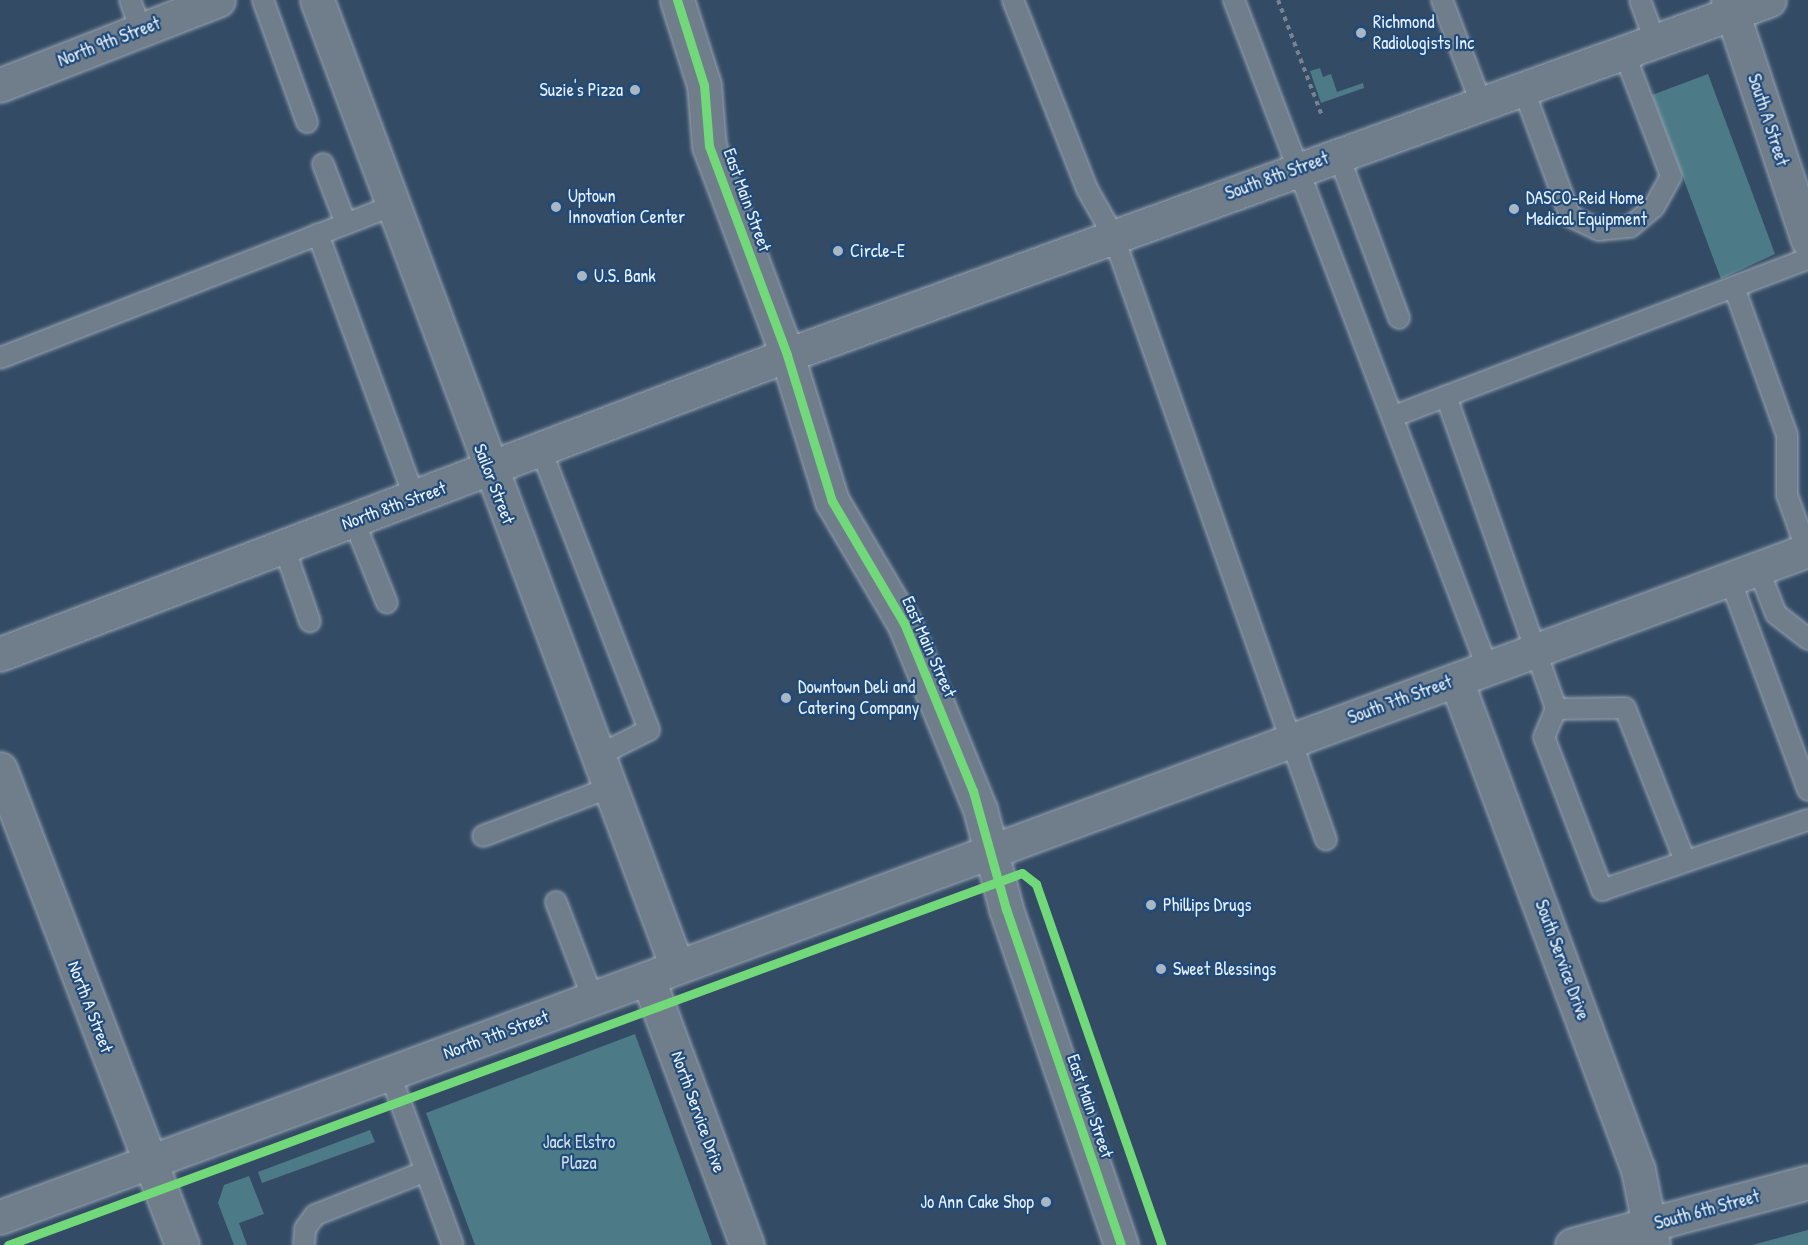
<!DOCTYPE html>
<style>
body{margin:0}
#map{position:relative;width:1808px;height:1245px;overflow:hidden;background:#344b65;font-family:"Patrick Hand",sans-serif}
div>[style]{position:absolute}
.green>*{inset:0;background:#4d7a87}
.path>*{height:4px;margin-top:-2px;transform-origin:0;background:repeating-linear-gradient(90deg,#778390 0 4.5px,transparent 0 9px)}
.roads{filter:drop-shadow(0 0 2px #9aa6b3) drop-shadow(0 0 2px #9aa6b3)}
.service>*{height:20px;margin:-10px;padding:0 10px;transform-origin:10px;border-radius:10px;background:#707e8c}
.minor>*{height:33px;margin:-16.5px;padding:0 16.5px;transform-origin:16.5px;border-radius:16.5px;background:#707e8c}
.tertiary>*{height:33px;margin:-16.5px;padding:0 16.5px;transform-origin:16.5px;border-radius:16.5px;background:#707e8c}
.primary>*{height:33px;margin:-16.5px;padding:0 16.5px;transform-origin:16.5px;border-radius:16.5px;background:#707e8c}
.trunk>*{height:33px;margin:-16.5px;padding:0 16.5px;transform-origin:16.5px;border-radius:16.5px;background:#707e8c}
.cycleway>*{height:9px;margin:-4.5px;padding:0 4.5px;transform-origin:4.5px;border-radius:4.5px;background:#71d979}
.dots>*{width:16px;height:16px;translate:-50% -50%;box-sizing:border-box;border:3px solid #1f4a7a;border-radius:50%}
span{translate:-50% -50%;white-space:nowrap;text-align:center;line-height:1.15;-webkit-text-stroke:4.5px #1f4a7a;paint-order:stroke}
.poi-label{font-size:18px;color:#e8f1f8}
.left{translate:0 -50%;text-align:left}
.right{translate:-100% -50%;text-align:right}
.street-label{font-size:18px;color:#e8f1f8}
.park-label{font-size:18px;color:#d1e0e8}
</style>
<div id="map">
<div class="green">
<i style="clip-path:polygon(1320px 68px,1323px 77px,1331px 74px,1337px 92px,1363px 83px,1364px 88px,1321px 103px,1310px 71px)"></i>
<i style="clip-path:polygon(1708px 74px,1775px 254px,1721px 279px,1652px 95px)"></i>
<i style="clip-path:polygon(635px 1034px,712px 1245px,475px 1245px,426px 1113px)"></i>
<i style="clip-path:polygon(370px 1130px,375px 1142px,262px 1183px,258px 1172px)"></i>
<i style="clip-path:polygon(249px 1176px,264px 1214px,239px 1223px,247px 1245px,234px 1245px,218px 1203px,224px 1185px)"></i>
<i style="clip-path:polygon(1808px 1230px,1808px 1245px,1752px 1245px)"></i>
</div>
<div class="path">
<i style="left:1278px;top:0;width:124px;rotate:69.2deg"></i>
</div>
<div class="roads">
<div class="service">
<i style="left:130px;top:0;width:32px;rotate:70deg"></i>
<i style="left:263px;top:0;width:130px;rotate:70.2deg"></i>
<i style="left:1013px;top:0;width:203px;rotate:68.6deg"></i>
<i style="left:1087px;top:189px;width:53px;rotate:60.5deg"></i>
<i style="left:1113px;top:235px;width:641px;rotate:70.6deg"></i>
<i style="left:1234px;top:0;width:713px;rotate:69.23deg"></i>
<i style="left:1442px;top:0;width:110px;rotate:69.3deg"></i>
<i style="left:1640px;top:0;width:44px;rotate:69.9deg"></i>
<i style="left:1523px;top:88px;width:136px;rotate:69.8deg"></i>
<i style="left:1570px;top:216px;width:32px;rotate:26deg"></i>
<i style="left:1599px;top:230px;width:31px;rotate:-6deg"></i>
<i style="left:1630px;top:227px;width:31px;rotate:-40deg"></i>
<i style="left:1654px;top:207px;width:35px;rotate:-61deg"></i>
<i style="left:1671px;top:176px;width:133px;rotate:-110.8deg"></i>
<i style="left:1338px;top:154px;width:175px;rotate:69.6deg"></i>
<i style="left:323px;top:164px;width:64px;rotate:69deg"></i>
<i style="left:318px;top:234px;width:282px;rotate:69.9deg"></i>
<i style="left:1734px;top:287px;width:157px;rotate:70.3deg"></i>
<i style="left:1787px;top:435px;width:60px;rotate:90deg"></i>
<i style="left:1787px;top:495px;width:59px;rotate:70.3deg"></i>
<i style="left:0;top:358px;width:420px;rotate:-21.2deg"></i>
<i style="left:1446px;top:396px;width:332px;rotate:70.6deg"></i>
<i style="left:1556px;top:709px;width:30px;rotate:113deg"></i>
<i style="left:1544px;top:737px;width:164px;rotate:69.2deg"></i>
<i style="left:1602px;top:890px;width:218px;rotate:-18.8deg"></i>
<i style="left:1394px;top:416px;width:443px;rotate:-20.8deg"></i>
<i style="left:541px;top:450px;width:300px;rotate:68.9deg"></i>
<i style="left:649px;top:730px;width:58px;rotate:153.4deg"></i>
<i style="left:354px;top:521px;width:88px;rotate:68.1deg"></i>
<i style="left:284px;top:547px;width:79px;rotate:70.9deg"></i>
<i style="left:1758px;top:568px;width:49px;rotate:68.6deg"></i>
<i style="left:1776px;top:614px;width:41px;rotate:38deg"></i>
<i style="left:1730px;top:579px;width:225px;rotate:69.7deg"></i>
<i style="left:1556px;top:709px;width:69px;rotate:-0.8deg"></i>
<i style="left:1625px;top:708px;width:164px;rotate:68.6deg"></i>
<i style="left:483px;top:836px;width:135px;rotate:-20.9deg"></i>
<i style="left:556px;top:902px;width:104px;rotate:69.1deg"></i>
<i style="left:390px;top:1074px;width:182px;rotate:69.8deg"></i>
<i style="left:304px;top:1245px;width:16px;rotate:-86deg"></i>
<i style="left:305px;top:1229px;width:17px;rotate:-54deg"></i>
<i style="left:315px;top:1215px;width:119px;rotate:-21.6deg"></i>
</div>
<div class="minor">
<i style="left:317px;top:0;width:1032px;rotate:69.58deg"></i>
<i style="left:787px;top:355px;width:153px;rotate:72.9deg"></i>
<i style="left:832px;top:501px;width:142px;rotate:59.5deg"></i>
<i style="left:904px;top:623px;width:201px;rotate:67.8deg"></i>
<i style="left:980px;top:809px;width:103px;rotate:75.4deg"></i>
<i style="left:1006px;top:909px;width:355px;rotate:71.1deg"></i>
<i style="left:1456px;top:680px;width:523px;rotate:69.62deg"></i>
<i style="left:1638px;top:1170px;width:76px;rotate:78.7deg"></i>
<i style="left:648px;top:979px;width:284px;rotate:69.6deg"></i>
<i style="left:0;top:1217px;width:1927px;rotate:-20.25deg"></i>
<i style="left:1572px;top:1245px;width:244px;rotate:-14.9deg"></i>
</div>
<div class="tertiary">
<i style="left:677px;top:0;width:89px;rotate:72.4deg"></i>
<i style="left:704px;top:85px;width:61px;rotate:85.3deg"></i>
<i style="left:709px;top:146px;width:223px;rotate:69.5deg"></i>
</div>
<div class="primary">
<i style="left:1728px;top:0;width:253px;rotate:71.6deg"></i>
<i style="left:0;top:769px;width:510px;rotate:69.08deg"></i>
</div>
<div class="trunk">
<i style="left:0;top:85px;width:234px;rotate:-21.3deg"></i>
<i style="left:0;top:654px;width:842px;rotate:-20.8deg"></i>
<i style="left:787px;top:355px;width:1044px;rotate:-19.88deg"></i>
</div>
</div>
<div class="cycleway">
<i style="left:677px;top:0;width:89px;rotate:72.4deg"></i>
<i style="left:704px;top:85px;width:61px;rotate:85.3deg"></i>
<i style="left:709px;top:146px;width:223px;rotate:69.5deg"></i>
<i style="left:787px;top:355px;width:153px;rotate:72.9deg"></i>
<i style="left:832px;top:501px;width:142px;rotate:59.5deg"></i>
<i style="left:904px;top:623px;width:182px;rotate:67.7deg"></i>
<i style="left:973px;top:791px;width:123px;rotate:74.4deg"></i>
<i style="left:1006px;top:909px;width:355px;rotate:71.1deg"></i>
<i style="left:8px;top:1245px;width:1080px;rotate:-20.15deg"></i>
<i style="left:1022px;top:873px;width:18px;rotate:38deg"></i>
<i style="left:1036px;top:884px;width:382px;rotate:70.8deg"></i>
</div>
<div class="dots">
<i style="left:1361px;top:33px;background:#a9b7c5"></i>
<i style="left:635px;top:90px;background:#a9b7c5"></i>
<i style="left:556px;top:207px;background:#a9b7c5"></i>
<i style="left:1514px;top:209px;background:#a9b7c5"></i>
<i style="left:838px;top:251px;background:#a9b7c5"></i>
<i style="left:582px;top:276px;background:#a9b7c5"></i>
<i style="left:786px;top:698px;background:#a9b7c5"></i>
<i style="left:1151px;top:905px;background:#a9b7c5"></i>
<i style="left:1161px;top:969px;background:#a9b7c5"></i>
<i style="left:1046px;top:1202px;background:#a9b7c5"></i>
</div>
<div class="poi-label">
<span class="left" style="left:1373px;top:33px">Richmond<br>Radiologists Inc</span>
<span class="right" style="left:623px;top:90px">Suzie's Pizza</span>
<span class="left" style="left:568px;top:207px">Uptown<br>Innovation Center</span>
<span class="left" style="left:1526px;top:209px">DASCO-Reid Home<br>Medical Equipment</span>
<span class="left" style="left:850px;top:251px">Circle-E</span>
<span class="left" style="left:594px;top:276px">U.S. Bank</span>
<span class="left" style="left:798px;top:698px">Downtown Deli and<br>Catering Company</span>
<span class="left" style="left:1163px;top:905px">Phillips Drugs</span>
<span class="left" style="left:1173px;top:969px">Sweet Blessings</span>
<span class="right" style="left:1034px;top:1202px">Jo Ann Cake Shop</span>
</div>
<div class="street-label">
<span style="left:109px;top:42px;rotate:-21deg">North 9th Street</span>
<span style="left:1768px;top:120px;rotate:72deg">South A Street</span>
<span style="left:1277px;top:176px;rotate:-20deg">South 8th Street</span>
<span style="left:747px;top:200px;rotate:70deg">East Main Street</span>
<span style="left:494px;top:484px;rotate:69deg">Sailor Street</span>
<span style="left:394px;top:506px;rotate:-20deg">North 8th Street</span>
<span style="left:929px;top:647px;rotate:66deg">East Main Street</span>
<span style="left:1400px;top:700px;rotate:-20deg">South 7th Street</span>
<span style="left:1562px;top:960px;rotate:70deg">South Service Drive</span>
<span style="left:90px;top:1007px;rotate:69deg">North A Street</span>
<span style="left:496px;top:1035px;rotate:-20deg">North 7th Street</span>
<span style="left:1090px;top:1106px;rotate:71deg">East Main Street</span>
<span style="left:698px;top:1112px;rotate:70deg">North Service Drive</span>
<span style="left:1707px;top:1210px;rotate:-15deg">South 6th Street</span>
</div>
<div class="park-label">
<span style="left:579px;top:1153px">Jack Elstro<br>Plaza</span>
</div>
</div>
